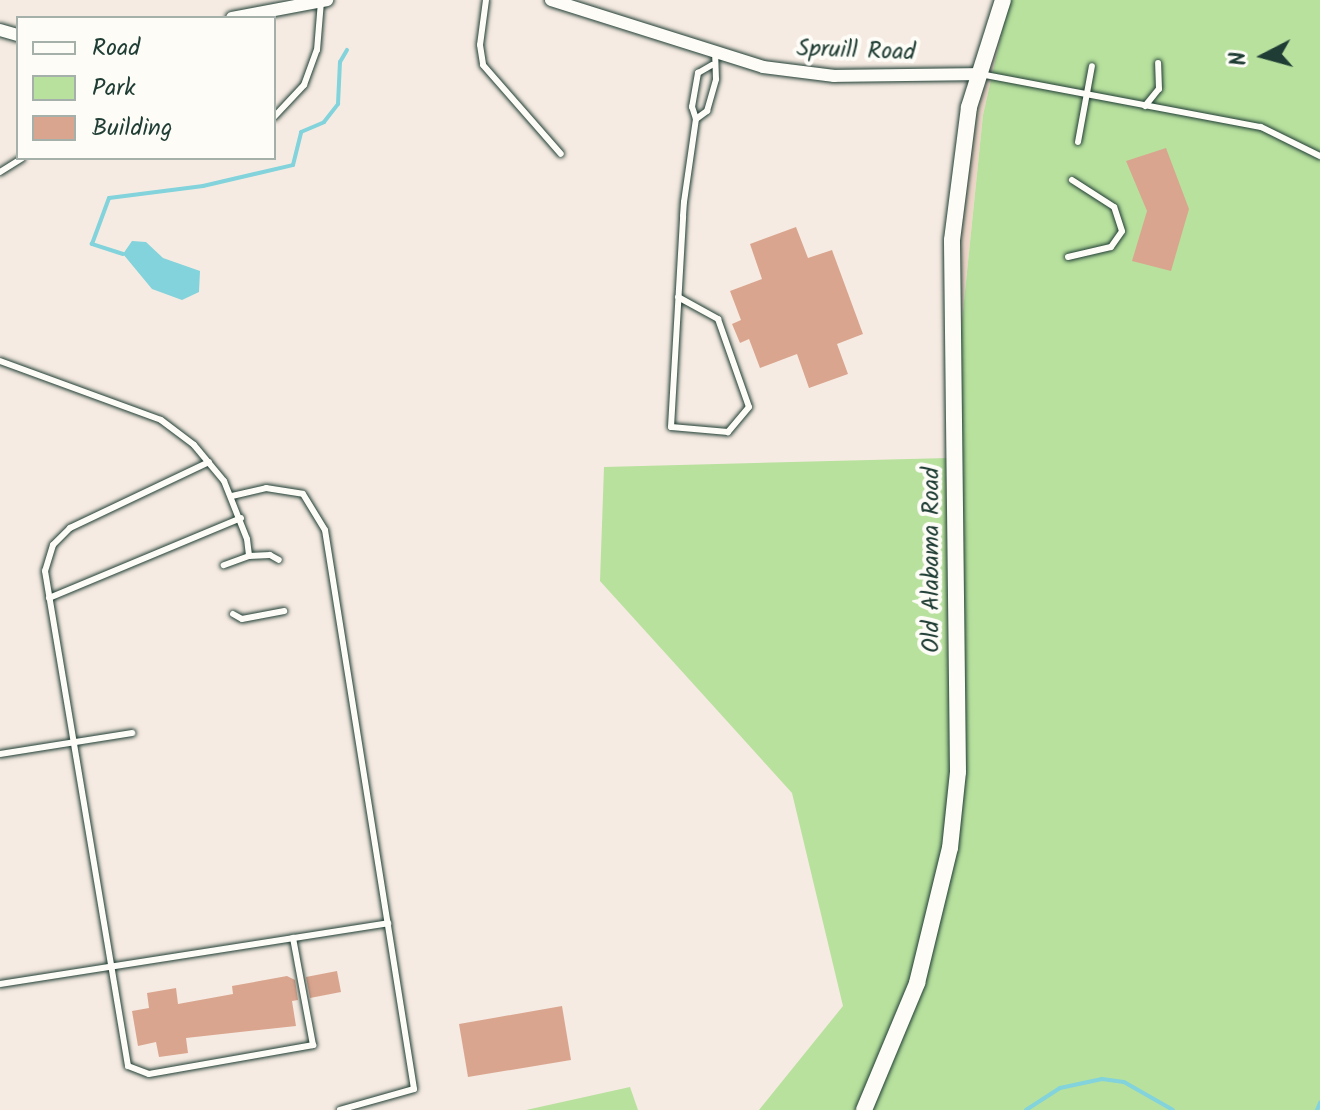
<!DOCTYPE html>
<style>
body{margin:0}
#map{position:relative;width:1320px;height:1110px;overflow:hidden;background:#f6ebe2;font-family:Kalam,sans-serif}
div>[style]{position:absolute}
.built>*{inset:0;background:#eed6c9}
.green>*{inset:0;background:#b8e19e}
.water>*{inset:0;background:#82d3db}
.stream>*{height:4px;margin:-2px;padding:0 2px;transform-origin:2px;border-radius:2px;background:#82d3db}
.building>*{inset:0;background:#daa58f}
.roads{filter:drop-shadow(0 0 2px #1f3d34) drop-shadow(0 0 2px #1f3d34)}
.service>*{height:6px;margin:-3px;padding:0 3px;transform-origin:3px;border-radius:3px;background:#fdfcf7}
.minor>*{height:12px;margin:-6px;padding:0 6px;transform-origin:6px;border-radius:6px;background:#fdfcf7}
.secondary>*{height:16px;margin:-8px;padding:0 8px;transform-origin:8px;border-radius:8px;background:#fdfcf7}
span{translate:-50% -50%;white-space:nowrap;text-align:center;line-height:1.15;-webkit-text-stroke:8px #fdfcf7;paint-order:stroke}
.street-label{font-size:24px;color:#1f3d34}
.legend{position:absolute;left:16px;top:16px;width:260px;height:144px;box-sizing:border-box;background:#fdfcf7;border:2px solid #a4b0a9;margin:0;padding:10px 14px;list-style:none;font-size:24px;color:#1f3d34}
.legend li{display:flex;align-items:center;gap:16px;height:40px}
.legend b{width:40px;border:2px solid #a4b0a9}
.north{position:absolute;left:1224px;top:16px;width:80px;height:80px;-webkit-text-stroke:6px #fdfcf7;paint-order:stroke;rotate:264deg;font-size:22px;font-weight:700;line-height:32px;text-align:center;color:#1f3d34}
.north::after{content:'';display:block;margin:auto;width:28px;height:36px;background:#1f3d34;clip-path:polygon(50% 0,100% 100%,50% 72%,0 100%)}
</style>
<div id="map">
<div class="built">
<i style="clip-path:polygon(1001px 0,1009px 0,983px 115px,948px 458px,957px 248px,973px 67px)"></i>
</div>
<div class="green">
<i style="clip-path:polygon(1009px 0,1320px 0,1320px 1110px,759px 1110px,843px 1006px,792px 793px,600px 581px,604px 467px,948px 458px,983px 115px)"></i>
<i style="clip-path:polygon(630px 1087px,638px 1110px,526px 1110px)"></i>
</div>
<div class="water">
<i style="clip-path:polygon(132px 241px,146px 242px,163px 258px,200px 271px,199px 292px,182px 300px,152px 289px,123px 254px)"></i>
</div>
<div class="stream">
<i style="left:123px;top:254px;width:33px;rotate:-162deg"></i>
<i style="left:92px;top:244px;width:49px;rotate:-69.7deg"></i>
<i style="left:109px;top:198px;width:95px;rotate:-7.3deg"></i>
<i style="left:203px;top:186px;width:92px;rotate:-13.1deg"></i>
<i style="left:293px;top:165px;width:34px;rotate:-76deg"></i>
<i style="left:301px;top:132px;width:25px;rotate:-23deg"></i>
<i style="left:324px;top:122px;width:23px;rotate:-52deg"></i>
<i style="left:338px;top:104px;width:42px;rotate:-87.3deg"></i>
<i style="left:340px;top:62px;width:14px;rotate:-60deg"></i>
<i style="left:1026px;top:1110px;width:40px;rotate:-32.9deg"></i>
<i style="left:1060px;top:1088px;width:43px;rotate:-12.1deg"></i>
<i style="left:1102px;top:1079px;width:22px;rotate:8deg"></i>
<i style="left:1124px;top:1082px;width:56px;rotate:29.7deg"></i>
<i style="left:1317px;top:1110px;width:8px;rotate:-67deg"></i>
</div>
<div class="building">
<i style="clip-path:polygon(1166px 148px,1189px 209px,1171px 271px,1132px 261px,1147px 211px,1126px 161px)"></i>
<i style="clip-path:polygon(796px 227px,808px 258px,832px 250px,863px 334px,837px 344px,848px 374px,809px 388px,797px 354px,760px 368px,749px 339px,740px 343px,732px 324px,741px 320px,730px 291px,762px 279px,750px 244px)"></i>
<i style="clip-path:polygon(337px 971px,341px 992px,310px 998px,306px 977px)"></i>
<i style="clip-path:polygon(287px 976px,295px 980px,298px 1000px,292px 1001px,296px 1026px,186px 1038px,188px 1053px,159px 1057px,156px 1042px,138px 1046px,132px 1011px,149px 1008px,147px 993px,176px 988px,178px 1004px,233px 994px,232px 986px)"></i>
<i style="clip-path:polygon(562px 1006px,571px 1060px,468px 1077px,459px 1024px)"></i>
</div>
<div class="roads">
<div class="service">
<i style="left:486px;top:0;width:45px;rotate:97.6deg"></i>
<i style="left:480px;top:45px;width:20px;rotate:81deg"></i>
<i style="left:483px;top:65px;width:118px;rotate:48.8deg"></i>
<i style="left:980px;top:74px;width:286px;rotate:10.7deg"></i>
<i style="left:1261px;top:127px;width:66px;rotate:26.2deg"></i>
<i style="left:1145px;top:106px;width:22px;rotate:-51deg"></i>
<i style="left:1159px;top:89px;width:26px;rotate:-92deg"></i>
<i style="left:274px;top:117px;width:44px;rotate:-46.8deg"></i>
<i style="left:304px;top:85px;width:37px;rotate:-70deg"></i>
<i style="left:317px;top:50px;width:49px;rotate:-85.3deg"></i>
<i style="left:696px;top:119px;width:14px;rotate:-36deg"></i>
<i style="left:707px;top:111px;width:33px;rotate:-74deg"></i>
<i style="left:716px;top:79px;width:25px;rotate:-92deg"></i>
<i style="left:1078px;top:142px;width:77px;rotate:-79.6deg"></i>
<i style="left:0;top:172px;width:26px;rotate:-32deg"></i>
<i style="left:1068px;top:257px;width:44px;rotate:-13.1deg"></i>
<i style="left:1111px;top:247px;width:19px;rotate:-55deg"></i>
<i style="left:1122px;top:231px;width:25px;rotate:-108deg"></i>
<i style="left:1114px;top:207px;width:50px;rotate:-147.3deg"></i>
<i style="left:678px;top:297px;width:46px;rotate:28.8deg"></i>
<i style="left:718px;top:319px;width:93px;rotate:70.6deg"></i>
<i style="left:749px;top:407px;width:33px;rotate:130deg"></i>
<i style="left:728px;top:432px;width:57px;rotate:-175deg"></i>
<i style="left:671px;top:427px;width:211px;rotate:-86.7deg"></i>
<i style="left:683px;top:216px;width:14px;rotate:-86deg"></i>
<i style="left:684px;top:202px;width:84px;rotate:-81.8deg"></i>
<i style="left:696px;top:119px;width:13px;rotate:-108deg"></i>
<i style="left:692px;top:107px;width:35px;rotate:-80deg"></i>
<i style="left:698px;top:73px;width:16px;rotate:-30deg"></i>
<i style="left:0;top:361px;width:171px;rotate:20.1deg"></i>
<i style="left:161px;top:420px;width:41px;rotate:37.1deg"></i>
<i style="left:194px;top:445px;width:47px;rotate:50.2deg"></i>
<i style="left:224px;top:481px;width:62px;rotate:68.4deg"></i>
<i style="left:247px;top:539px;width:17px;rotate:83deg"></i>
<i style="left:249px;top:556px;width:27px;rotate:160deg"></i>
<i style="left:209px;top:462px;width:154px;rotate:154.6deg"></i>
<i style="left:70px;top:528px;width:24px;rotate:135deg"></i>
<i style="left:53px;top:545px;width:27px;rotate:107deg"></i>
<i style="left:45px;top:571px;width:502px;rotate:80.48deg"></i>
<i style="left:128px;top:1066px;width:22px;rotate:21deg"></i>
<i style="left:149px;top:1074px;width:167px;rotate:-10deg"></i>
<i style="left:313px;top:1045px;width:109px;rotate:-100.6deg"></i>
<i style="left:232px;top:496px;width:35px;rotate:-13deg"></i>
<i style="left:266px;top:488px;width:37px;rotate:9deg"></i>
<i style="left:303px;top:494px;width:42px;rotate:58.6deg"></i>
<i style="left:325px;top:530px;width:566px;rotate:80.95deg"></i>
<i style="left:414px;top:1089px;width:77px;rotate:164.2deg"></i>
<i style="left:249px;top:556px;width:21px;rotate:-3deg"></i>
<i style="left:270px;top:555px;width:10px;rotate:29deg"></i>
<i style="left:49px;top:598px;width:208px;rotate:-22.6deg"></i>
<i style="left:233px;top:614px;width:10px;rotate:29deg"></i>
<i style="left:242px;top:619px;width:43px;rotate:-10.8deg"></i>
<i style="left:0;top:754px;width:134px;rotate:-9deg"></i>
<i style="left:0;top:984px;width:393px;rotate:-8.9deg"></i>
</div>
<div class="minor">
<i style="left:551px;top:0;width:222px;rotate:17.5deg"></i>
<i style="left:763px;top:67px;width:72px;rotate:7.2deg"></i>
<i style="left:834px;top:76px;width:145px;rotate:-0.8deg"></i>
<i style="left:232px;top:18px;width:97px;rotate:-10.7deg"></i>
<i style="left:0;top:30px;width:19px;rotate:16deg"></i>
</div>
<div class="secondary">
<i style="left:864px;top:1110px;width:138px;rotate:-67.3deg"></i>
<i style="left:917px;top:983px;width:139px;rotate:-76.3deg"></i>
<i style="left:950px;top:848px;width:76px;rotate:-84deg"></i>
<i style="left:958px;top:772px;width:532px;rotate:-90.65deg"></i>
<i style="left:952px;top:240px;width:134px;rotate:-82.7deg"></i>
<i style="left:969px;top:107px;width:112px;rotate:-72.4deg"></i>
</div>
</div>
<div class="street-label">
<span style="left:856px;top:51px;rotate:2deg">Spruill Road</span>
<span style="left:932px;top:560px;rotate:-90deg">Old Alabama Road</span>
</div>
<ul class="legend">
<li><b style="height:10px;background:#fdfcf7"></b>Road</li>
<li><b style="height:22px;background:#b8e19e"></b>Park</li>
<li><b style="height:22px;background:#daa58f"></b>Building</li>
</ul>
<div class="north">N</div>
</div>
